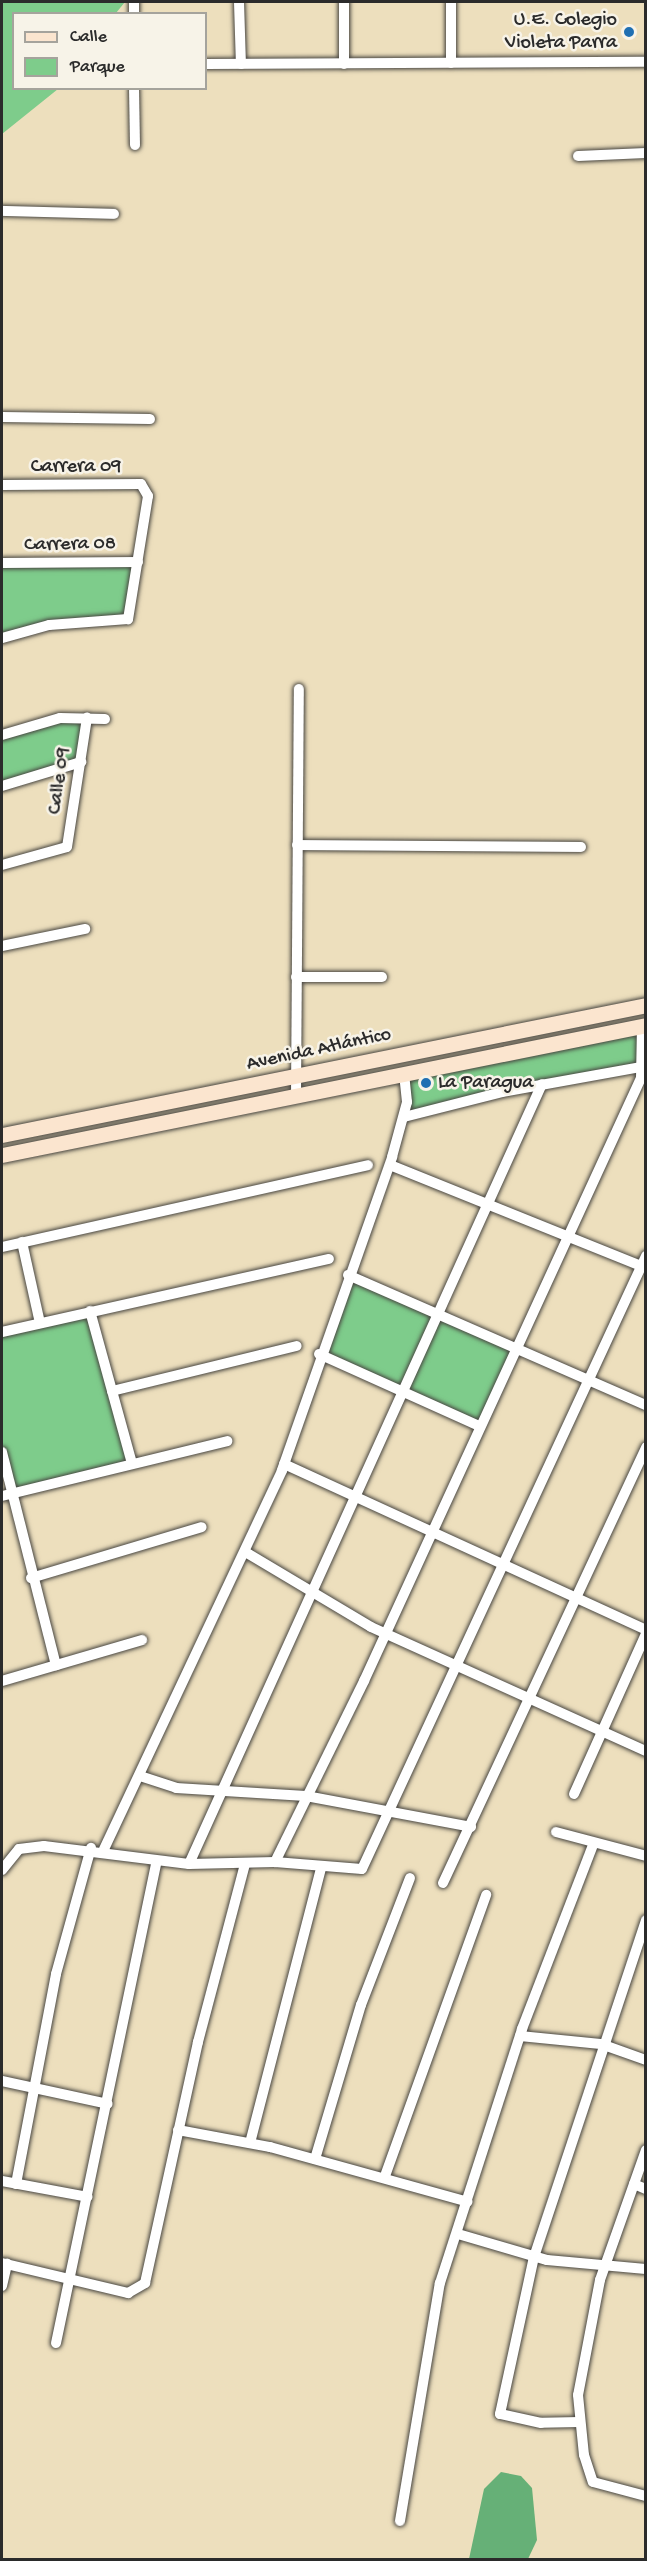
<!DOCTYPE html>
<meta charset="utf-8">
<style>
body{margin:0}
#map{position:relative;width:647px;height:2561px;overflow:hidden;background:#eddfbd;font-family:"Gochi Hand",sans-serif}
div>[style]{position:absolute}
.green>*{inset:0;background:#7ecc8b}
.forest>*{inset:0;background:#66b077}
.roads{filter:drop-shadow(0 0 2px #484641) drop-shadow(0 0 2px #484641)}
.street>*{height:10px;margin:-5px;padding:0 5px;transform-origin:5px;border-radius:5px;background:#fff}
.secondary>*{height:15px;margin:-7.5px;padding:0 7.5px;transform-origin:7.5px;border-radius:7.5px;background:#fbe5cf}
.dots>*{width:16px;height:16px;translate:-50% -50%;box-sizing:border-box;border:3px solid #f7f3e8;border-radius:50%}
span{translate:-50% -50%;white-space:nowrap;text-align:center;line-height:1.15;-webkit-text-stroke:5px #f7f3e8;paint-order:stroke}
.poi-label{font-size:20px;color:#2b2b2b}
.right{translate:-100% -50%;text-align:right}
.left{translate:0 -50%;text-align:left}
.street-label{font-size:20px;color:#2b2b2b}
.frame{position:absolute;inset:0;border:3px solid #2b2b2b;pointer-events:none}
.legend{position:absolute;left:12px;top:12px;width:195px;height:78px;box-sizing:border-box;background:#f7f3e8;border:2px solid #a5a39c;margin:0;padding:8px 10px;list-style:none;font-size:18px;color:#2b2b2b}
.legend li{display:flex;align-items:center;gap:12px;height:30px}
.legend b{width:30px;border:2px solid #a5a39c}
</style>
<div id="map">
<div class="green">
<i style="clip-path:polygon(2px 2px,125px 2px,116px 13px,14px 14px,14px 88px,58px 89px,2px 134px)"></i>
<i style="clip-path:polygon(138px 562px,130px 616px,2px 638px,2px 563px)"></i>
<i style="clip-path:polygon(87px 718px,81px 762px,2px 786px,2px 735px,35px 724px)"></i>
<i style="clip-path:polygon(645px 1025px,645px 1066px,404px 1117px,404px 1073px)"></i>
<i style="clip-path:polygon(348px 1275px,514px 1349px,479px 1426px,319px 1354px)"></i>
<i style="clip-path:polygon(90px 1311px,132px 1463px,11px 1495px,2px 1452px,2px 1332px)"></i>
</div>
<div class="forest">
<i style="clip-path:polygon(501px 2472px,521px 2476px,532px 2488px,537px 2540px,528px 2559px,469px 2559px,484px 2489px)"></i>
</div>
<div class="roads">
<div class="street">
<i style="left:134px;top:2px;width:12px;rotate:90deg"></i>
<i style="left:239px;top:2px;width:62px;rotate:88.2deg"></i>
<i style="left:344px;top:2px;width:62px;rotate:90deg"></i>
<i style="left:451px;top:2px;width:61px;rotate:90deg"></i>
<i style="left:206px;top:64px;width:440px;rotate:-0.3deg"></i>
<i style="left:134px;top:88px;width:57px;rotate:89deg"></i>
<i style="left:578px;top:156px;width:68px;rotate:-2.5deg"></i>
<i style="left:2px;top:211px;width:112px;rotate:1.5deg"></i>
<i style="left:2px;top:417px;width:148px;rotate:0.8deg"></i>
<i style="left:2px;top:485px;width:139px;rotate:-0.4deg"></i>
<i style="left:141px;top:484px;width:14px;rotate:60deg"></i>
<i style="left:148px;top:496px;width:125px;rotate:99.2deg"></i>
<i style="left:128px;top:619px;width:79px;rotate:175.7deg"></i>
<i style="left:49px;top:625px;width:49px;rotate:164.5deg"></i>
<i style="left:2px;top:563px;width:136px;rotate:-0.4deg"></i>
<i style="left:2px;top:735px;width:60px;rotate:-16.3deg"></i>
<i style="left:60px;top:718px;width:45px;rotate:1.3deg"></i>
<i style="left:2px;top:786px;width:83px;rotate:-16.9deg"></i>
<i style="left:297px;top:845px;width:284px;rotate:0.4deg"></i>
<i style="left:2px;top:865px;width:67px;rotate:-15.5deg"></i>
<i style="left:67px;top:847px;width:131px;rotate:-81.2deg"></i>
<i style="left:2px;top:946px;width:85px;rotate:-11.6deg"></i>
<i style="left:296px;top:977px;width:86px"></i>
<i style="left:296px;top:1095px;width:406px;rotate:-89.6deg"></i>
<i style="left:404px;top:1117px;width:101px;rotate:-14.3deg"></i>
<i style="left:502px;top:1092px;width:146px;rotate:-10.2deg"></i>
<i style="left:390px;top:1165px;width:271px;rotate:21.9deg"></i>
<i style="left:22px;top:1242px;width:83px;rotate:77.5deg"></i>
<i style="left:2px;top:1247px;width:375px;rotate:-12.6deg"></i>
<i style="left:348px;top:1275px;width:325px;rotate:23.6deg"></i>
<i style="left:90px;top:1311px;width:158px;rotate:74.6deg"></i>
<i style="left:2px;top:1332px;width:335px;rotate:-12.6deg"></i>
<i style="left:319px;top:1354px;width:175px;rotate:24.2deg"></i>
<i style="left:112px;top:1391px;width:190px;rotate:-13.7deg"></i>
<i style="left:2px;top:1452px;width:220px;rotate:75.8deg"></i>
<i style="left:284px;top:1464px;width:398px;rotate:24.6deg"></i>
<i style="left:2px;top:1496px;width:232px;rotate:-13.7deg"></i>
<i style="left:247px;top:1553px;width:144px;rotate:30.8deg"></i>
<i style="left:371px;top:1627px;width:302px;rotate:24.3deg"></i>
<i style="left:31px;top:1578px;width:178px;rotate:-16.6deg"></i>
<i style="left:2px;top:1681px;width:146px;rotate:-16.3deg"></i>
<i style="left:140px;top:1776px;width:38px;rotate:18deg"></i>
<i style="left:176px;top:1788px;width:130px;rotate:3.5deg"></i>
<i style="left:306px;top:1796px;width:168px;rotate:10.6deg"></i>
<i style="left:574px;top:1794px;width:175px;rotate:-65.8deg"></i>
<i style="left:556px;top:1832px;width:93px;rotate:14.9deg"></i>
<i style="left:104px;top:1849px;width:419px;rotate:-64.8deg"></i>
<i style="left:282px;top:1470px;width:332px;rotate:-70.6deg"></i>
<i style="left:392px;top:1157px;width:57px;rotate:-74.7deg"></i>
<i style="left:407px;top:1102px;width:29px;rotate:-96deg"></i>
<i style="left:275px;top:1862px;width:202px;rotate:-63.8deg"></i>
<i style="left:364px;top:1681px;width:664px;rotate:-65.33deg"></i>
<i style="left:641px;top:1078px;width:52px;rotate:-88.9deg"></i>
<i style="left:189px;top:1864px;width:856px;rotate:-65.65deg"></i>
<i style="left:2px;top:1870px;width:27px;rotate:-51deg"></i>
<i style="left:19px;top:1849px;width:25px;rotate:-7deg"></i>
<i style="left:44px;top:1846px;width:146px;rotate:7.1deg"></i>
<i style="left:189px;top:1864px;width:86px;rotate:-1.3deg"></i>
<i style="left:275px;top:1862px;width:87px;rotate:4.6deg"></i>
<i style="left:362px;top:1869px;width:676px;rotate:-65.14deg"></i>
<i style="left:443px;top:1883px;width:481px;rotate:-65deg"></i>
<i style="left:520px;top:2036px;width:81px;rotate:5.6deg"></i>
<i style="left:601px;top:2044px;width:48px;rotate:19.6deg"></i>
<i style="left:2px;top:2081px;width:108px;rotate:12.2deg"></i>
<i style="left:178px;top:2130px;width:94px;rotate:10.5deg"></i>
<i style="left:270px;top:2147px;width:205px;rotate:15.5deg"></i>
<i style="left:250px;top:2143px;width:284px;rotate:-75.5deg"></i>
<i style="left:646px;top:2150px;width:138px;rotate:109.5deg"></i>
<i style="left:600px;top:2280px;width:117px;rotate:100.8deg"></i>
<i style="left:578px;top:2395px;width:60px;rotate:84.3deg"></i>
<i style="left:584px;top:2455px;width:28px;rotate:72deg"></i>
<i style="left:593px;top:2482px;width:55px;rotate:14.8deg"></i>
<i style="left:315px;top:2159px;width:161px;rotate:-73.4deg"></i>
<i style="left:361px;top:2005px;width:136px;rotate:-68.9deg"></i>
<i style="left:385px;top:2176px;width:299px;rotate:-70.2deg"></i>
<i style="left:2px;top:2181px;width:87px;rotate:10.5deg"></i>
<i style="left:16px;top:2184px;width:214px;rotate:-79.2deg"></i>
<i style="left:56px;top:1974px;width:131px;rotate:-74.5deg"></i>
<i style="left:634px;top:2184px;width:13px;rotate:23deg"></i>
<i style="left:458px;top:2234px;width:93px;rotate:16.3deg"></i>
<i style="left:547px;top:2260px;width:99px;rotate:5.2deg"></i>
<i style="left:2px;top:2263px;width:130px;rotate:13.4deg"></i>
<i style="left:128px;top:2293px;width:20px;rotate:-30deg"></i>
<i style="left:145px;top:2283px;width:247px;rotate:-77.6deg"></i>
<i style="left:198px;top:2042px;width:184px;rotate:-75.2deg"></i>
<i style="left:2px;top:2286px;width:23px;rotate:-77deg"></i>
<i style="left:56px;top:2343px;width:492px;rotate:-78.2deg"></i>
<i style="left:580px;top:2422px;width:39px;rotate:179deg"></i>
<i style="left:541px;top:2423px;width:42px;rotate:-167.6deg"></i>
<i style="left:500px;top:2414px;width:161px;rotate:-77.8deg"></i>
<i style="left:534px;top:2257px;width:355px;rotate:-71.6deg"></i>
<i style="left:400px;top:2521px;width:241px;rotate:-80.5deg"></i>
<i style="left:440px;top:2283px;width:267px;rotate:-72.1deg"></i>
<i style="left:522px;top:2029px;width:197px;rotate:-68.9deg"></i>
</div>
<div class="secondary">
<i style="left:2px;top:1135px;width:657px;rotate:-11.41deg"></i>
<i style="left:2px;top:1155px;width:657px;rotate:-11.41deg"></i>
</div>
</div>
<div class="dots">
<i style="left:629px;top:32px;background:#1f6fb2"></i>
<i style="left:426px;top:1083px;background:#1f6fb2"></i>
</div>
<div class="poi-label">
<span class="right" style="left:617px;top:32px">U.E. Colegio<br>Violeta Parra</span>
<span class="left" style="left:438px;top:1083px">La Paragua</span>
</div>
<div class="street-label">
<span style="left:76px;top:467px">Carrera 09</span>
<span style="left:70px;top:545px;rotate:-1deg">Carrera 08</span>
<span style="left:60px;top:781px;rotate:-82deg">Calle 09</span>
<span style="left:319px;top:1050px;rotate:-12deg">Avenida Atlántico</span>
</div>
<div class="frame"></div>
<ul class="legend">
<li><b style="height:8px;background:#fbe5cf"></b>Calle</li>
<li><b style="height:16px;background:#7ecc8b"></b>Parque</li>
</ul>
</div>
